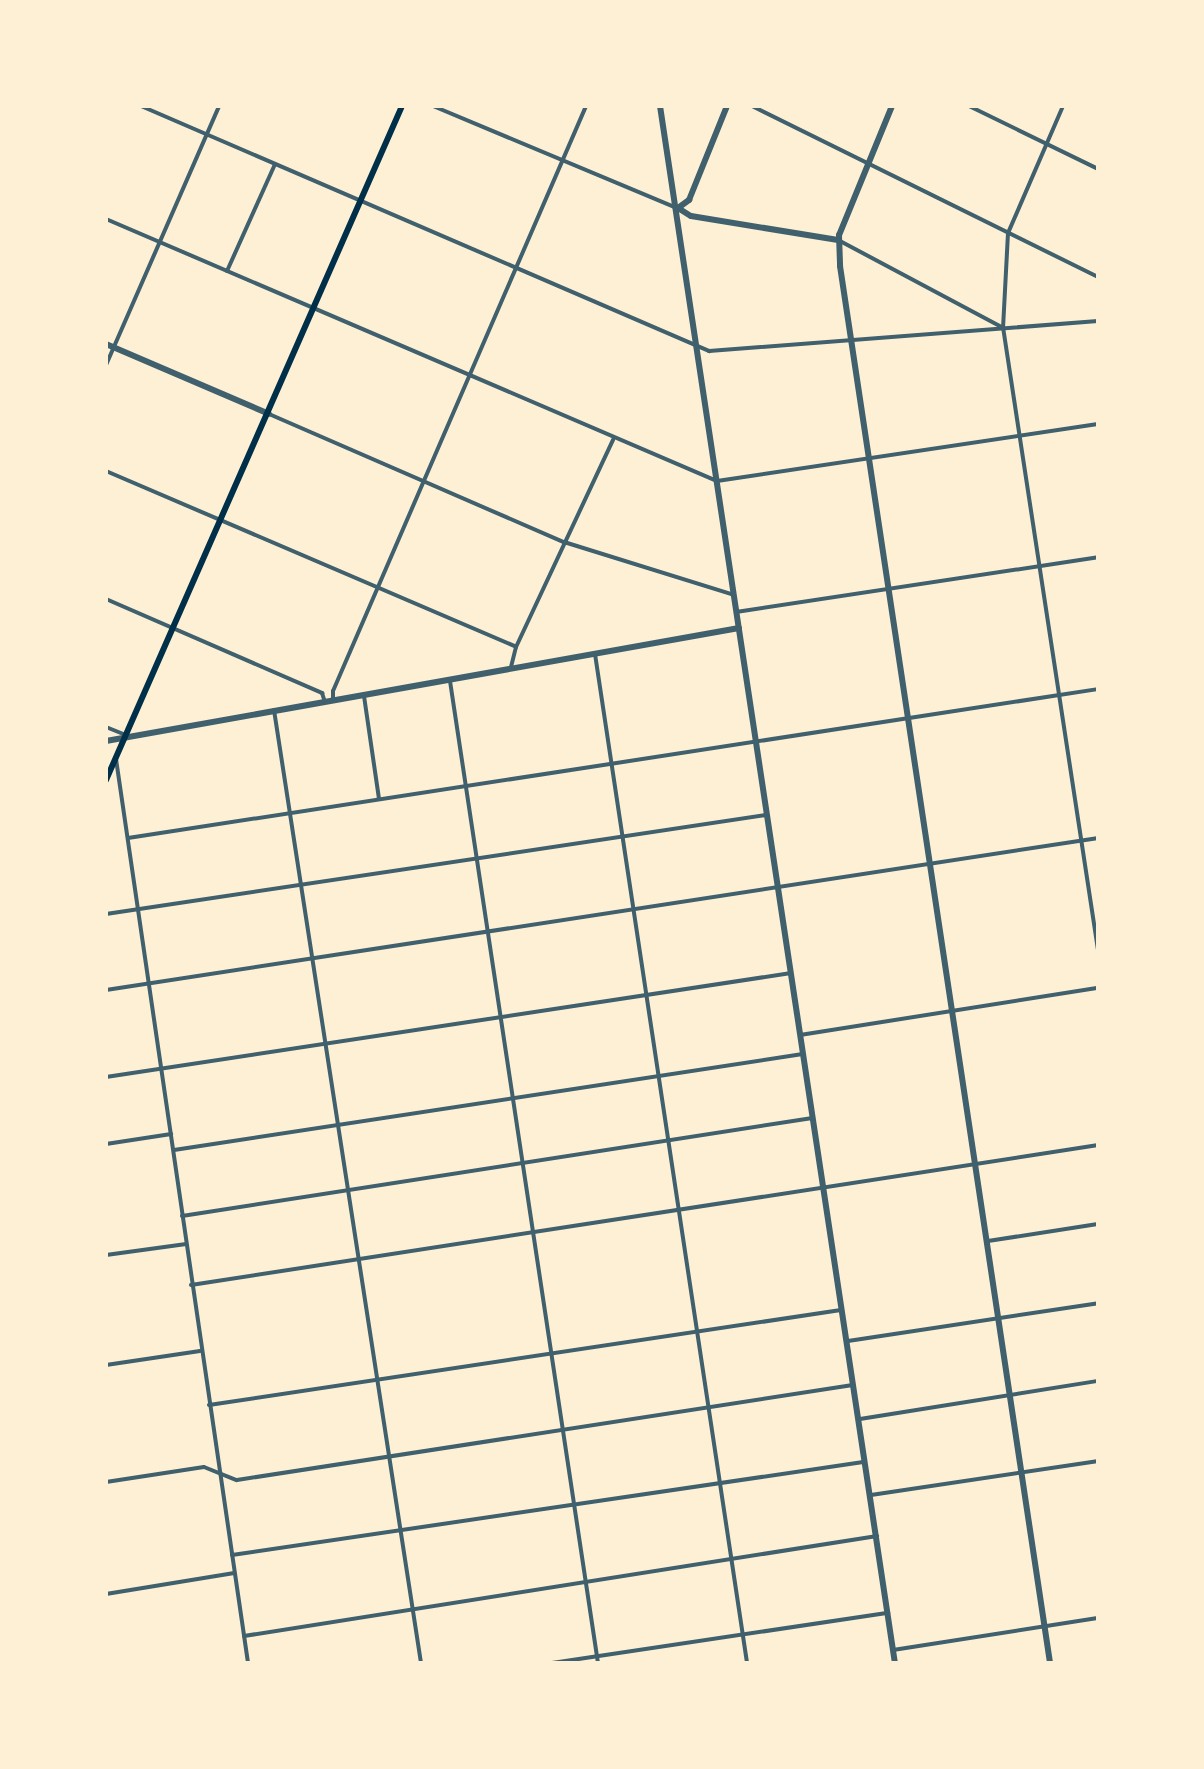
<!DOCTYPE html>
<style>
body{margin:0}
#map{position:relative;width:1204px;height:1769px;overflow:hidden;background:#fdf0d5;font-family:Karla,sans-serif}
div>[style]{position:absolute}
.minor>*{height:4px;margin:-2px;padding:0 2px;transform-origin:2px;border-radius:2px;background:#3f606c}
.tertiary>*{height:6px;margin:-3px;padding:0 3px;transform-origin:3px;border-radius:3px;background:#3f606c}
.secondary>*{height:6px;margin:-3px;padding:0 3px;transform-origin:3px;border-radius:3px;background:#003049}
span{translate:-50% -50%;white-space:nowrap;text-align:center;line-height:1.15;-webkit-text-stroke:8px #fdf0d5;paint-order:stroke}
.frame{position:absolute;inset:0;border:108px solid #fdf0d5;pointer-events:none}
</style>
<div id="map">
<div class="minor">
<i style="left:141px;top:106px;width:619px;rotate:23.33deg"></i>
<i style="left:709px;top:351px;width:390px;rotate:-4.4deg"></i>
<i style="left:433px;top:106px;width:262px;rotate:22.7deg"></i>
<i style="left:752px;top:106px;width:386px;rotate:26.3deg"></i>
<i style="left:969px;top:106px;width:144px;rotate:26deg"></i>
<i style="left:1063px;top:106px;width:138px;rotate:113.4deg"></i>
<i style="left:1008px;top:233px;width:94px;rotate:93deg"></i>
<i style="left:1003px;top:327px;width:630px;rotate:81.33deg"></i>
<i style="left:106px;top:219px;width:665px;rotate:23.21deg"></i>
<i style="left:717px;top:481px;width:385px;rotate:-8.5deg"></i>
<i style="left:840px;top:241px;width:183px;rotate:28deg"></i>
<i style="left:227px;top:271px;width:117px;rotate:-65.8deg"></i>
<i style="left:106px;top:365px;width:283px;rotate:-66.4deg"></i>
<i style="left:269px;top:414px;width:322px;rotate:23.5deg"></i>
<i style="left:564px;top:542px;width:178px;rotate:17.3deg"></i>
<i style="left:106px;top:471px;width:446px;rotate:23.2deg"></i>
<i style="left:106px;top:599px;width:236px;rotate:23.5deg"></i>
<i style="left:322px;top:693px;width:9px;rotate:72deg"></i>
<i style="left:736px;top:612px;width:366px;rotate:-8.6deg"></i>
<i style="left:595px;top:654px;width:1020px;rotate:81.43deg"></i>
<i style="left:511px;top:667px;width:21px;rotate:-76deg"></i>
<i style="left:516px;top:647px;width:229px;rotate:-64.9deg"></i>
<i style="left:450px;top:681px;width:993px;rotate:81.43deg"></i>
<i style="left:364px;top:696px;width:104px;rotate:81.7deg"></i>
<i style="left:333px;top:699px;width:8px;rotate:-90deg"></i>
<i style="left:333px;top:691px;width:637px;rotate:-66.61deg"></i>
<i style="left:274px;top:710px;width:964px;rotate:81.23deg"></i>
<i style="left:106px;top:727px;width:22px;rotate:22deg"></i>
<i style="left:116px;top:759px;width:914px;rotate:81.69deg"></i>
<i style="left:128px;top:838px;width:981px;rotate:-8.73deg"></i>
<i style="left:106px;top:914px;width:667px;rotate:-8.53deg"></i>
<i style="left:106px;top:990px;width:1004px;rotate:-8.71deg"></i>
<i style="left:800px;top:1035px;width:302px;rotate:-9deg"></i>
<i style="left:106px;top:1077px;width:693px;rotate:-8.63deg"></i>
<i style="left:106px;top:1144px;width:66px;rotate:-8.7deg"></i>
<i style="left:174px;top:1150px;width:636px;rotate:-8.68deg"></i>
<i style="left:182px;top:1216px;width:638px;rotate:-8.84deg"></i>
<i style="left:988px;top:1241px;width:111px;rotate:-8.8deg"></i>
<i style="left:106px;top:1255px;width:81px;rotate:-7.8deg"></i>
<i style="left:191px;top:1285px;width:918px;rotate:-8.77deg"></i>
<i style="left:848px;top:1341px;width:253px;rotate:-8.6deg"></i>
<i style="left:106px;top:1365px;width:95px;rotate:-8.5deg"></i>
<i style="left:209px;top:1405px;width:639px;rotate:-8.55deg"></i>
<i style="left:860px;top:1419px;width:241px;rotate:-9.1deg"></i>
<i style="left:106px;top:1482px;width:99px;rotate:-8.7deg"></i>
<i style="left:204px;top:1467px;width:35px;rotate:22deg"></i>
<i style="left:237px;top:1480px;width:623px;rotate:-8.77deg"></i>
<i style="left:871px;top:1495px;width:230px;rotate:-8.5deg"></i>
<i style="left:232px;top:1555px;width:638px;rotate:-8.38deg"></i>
<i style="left:106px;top:1594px;width:130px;rotate:-9.3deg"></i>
<i style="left:244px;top:1636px;width:641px;rotate:-8.98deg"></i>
<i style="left:893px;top:1650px;width:207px;rotate:-8.9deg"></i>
<i style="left:552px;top:1663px;width:340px;rotate:-8.5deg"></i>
</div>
<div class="tertiary">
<i style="left:660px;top:106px;width:1575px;rotate:81.42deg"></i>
<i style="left:892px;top:106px;width:139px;rotate:112.3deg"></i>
<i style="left:839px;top:235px;width:31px;rotate:88deg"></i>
<i style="left:840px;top:266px;width:1413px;rotate:81.45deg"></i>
<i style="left:678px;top:208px;width:15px;rotate:32deg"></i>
<i style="left:691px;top:216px;width:149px;rotate:9.3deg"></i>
<i style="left:678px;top:208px;width:14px;rotate:-36deg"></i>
<i style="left:689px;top:200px;width:101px;rotate:-68deg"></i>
<i style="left:106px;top:344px;width:177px;rotate:23.2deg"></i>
<i style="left:106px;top:741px;width:643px;rotate:-10.12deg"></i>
</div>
<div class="secondary">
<i style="left:106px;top:780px;width:736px;rotate:-66.29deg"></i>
</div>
<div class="frame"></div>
</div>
